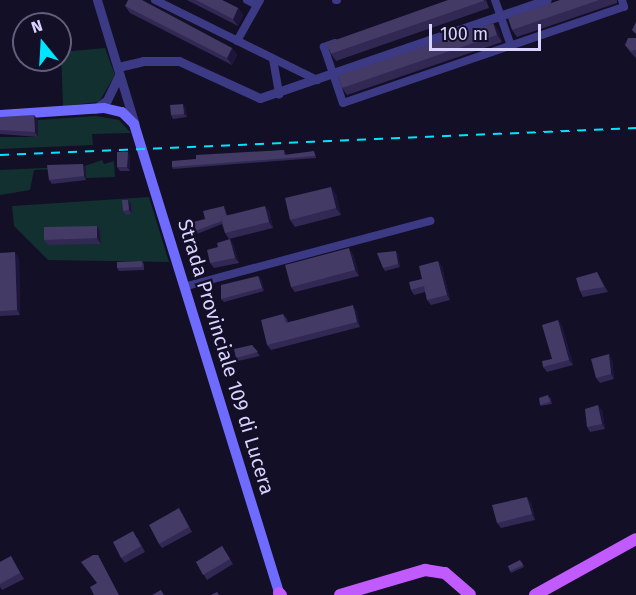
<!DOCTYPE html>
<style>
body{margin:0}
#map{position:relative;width:636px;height:595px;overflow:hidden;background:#130f26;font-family:"Fira Sans",sans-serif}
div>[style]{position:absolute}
.green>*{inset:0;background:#12302f}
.minor>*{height:8px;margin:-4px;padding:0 4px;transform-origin:4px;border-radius:4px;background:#3d3a85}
.tertiary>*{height:9px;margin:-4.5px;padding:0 4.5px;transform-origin:4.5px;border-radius:4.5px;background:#3d3a85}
.secondary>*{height:10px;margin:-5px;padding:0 5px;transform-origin:5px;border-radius:5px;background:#6f6bff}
.primary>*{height:12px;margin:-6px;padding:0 6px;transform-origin:6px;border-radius:6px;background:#c25bff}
.rail>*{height:2px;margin-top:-1px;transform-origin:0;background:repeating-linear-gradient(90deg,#00e5ff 0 9px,transparent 0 17px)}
.wall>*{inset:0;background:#312854}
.shaded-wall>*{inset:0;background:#1d163a}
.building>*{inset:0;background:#433a66}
span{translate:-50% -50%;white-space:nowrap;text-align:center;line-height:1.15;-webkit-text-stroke:4.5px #130f26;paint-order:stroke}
.street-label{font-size:20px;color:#d9d4ff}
.north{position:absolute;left:12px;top:12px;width:60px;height:60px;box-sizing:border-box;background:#130f26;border:2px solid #625e7d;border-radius:50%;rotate:342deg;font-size:16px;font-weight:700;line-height:24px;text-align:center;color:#d9d4ff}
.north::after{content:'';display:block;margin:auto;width:21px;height:27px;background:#00e5ff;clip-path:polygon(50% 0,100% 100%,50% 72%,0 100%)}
.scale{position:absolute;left:429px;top:24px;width:112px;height:27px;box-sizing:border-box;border:3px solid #d9d4ff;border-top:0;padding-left:8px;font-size:18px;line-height:21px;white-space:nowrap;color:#d9d4ff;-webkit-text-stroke:4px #130f26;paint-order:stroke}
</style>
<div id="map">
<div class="green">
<i style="clip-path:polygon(105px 48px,115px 75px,99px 102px,63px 106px,61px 52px)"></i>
<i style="clip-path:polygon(96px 116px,119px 120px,131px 133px,92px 134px,93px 145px,0 149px,0 137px,38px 137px,38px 120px)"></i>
<i style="clip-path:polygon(102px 160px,104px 164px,114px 161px,115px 177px,86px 178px,86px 168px,34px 170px,30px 190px,0 195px,0 170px,85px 166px)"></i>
<i style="clip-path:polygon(149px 197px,169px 262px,48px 260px,14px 226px,12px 206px)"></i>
</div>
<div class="minor">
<i style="left:155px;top:0;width:181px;rotate:26.3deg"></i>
<i style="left:247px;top:0;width:11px;rotate:27deg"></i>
<i style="left:336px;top:0;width:1px"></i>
<i style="left:495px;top:0;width:49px;rotate:70.8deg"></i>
<i style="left:237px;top:41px;width:47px;rotate:-60.7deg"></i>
<i style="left:335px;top:43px;width:12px;rotate:160deg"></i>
<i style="left:324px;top:47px;width:59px;rotate:71.3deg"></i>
<i style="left:343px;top:103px;width:297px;rotate:-18.9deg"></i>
<i style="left:624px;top:7px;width:7px;rotate:-106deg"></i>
<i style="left:273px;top:59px;width:36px;rotate:80deg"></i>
<i style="left:187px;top:286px;width:252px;rotate:-15deg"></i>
</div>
<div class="tertiary">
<i style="left:97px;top:0;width:131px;rotate:73.1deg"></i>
<i style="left:118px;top:67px;width:26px;rotate:-13deg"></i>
<i style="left:143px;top:61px;width:36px"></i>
<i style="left:179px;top:61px;width:89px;rotate:24.6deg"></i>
<i style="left:260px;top:98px;width:303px;rotate:-18.9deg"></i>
<i style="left:95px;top:109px;width:15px;rotate:-37deg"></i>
<i style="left:107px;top:100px;width:28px;rotate:-64deg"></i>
</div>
<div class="secondary">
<i style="left:0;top:115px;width:104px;rotate:-3.9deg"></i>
<i style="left:104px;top:108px;width:18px;rotate:13deg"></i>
<i style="left:122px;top:112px;width:17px;rotate:45deg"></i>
<i style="left:134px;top:124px;width:493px;rotate:72.8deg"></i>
</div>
<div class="primary">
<i style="left:279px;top:593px;width:3px;rotate:45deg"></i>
<i style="left:340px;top:595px;width:89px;rotate:-16.4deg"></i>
<i style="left:425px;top:570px;width:20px;rotate:9deg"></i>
<i style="left:445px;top:573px;width:33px;rotate:41deg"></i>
<i style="left:535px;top:595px;width:115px;rotate:-29deg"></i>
</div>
<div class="rail">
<i style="left:0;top:155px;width:637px;rotate:-2.43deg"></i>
</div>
<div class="wall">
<i style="clip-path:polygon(187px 0,222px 0,238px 8px,243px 15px,238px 26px)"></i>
<i style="clip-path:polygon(486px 0,489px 8px,336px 61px,331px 54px)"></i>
<i style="clip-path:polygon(560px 0,617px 0,617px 3px,517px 37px,512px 30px)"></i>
<i style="clip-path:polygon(125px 6px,232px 48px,237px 55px,232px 65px,130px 13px)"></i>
<i style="clip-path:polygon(493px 23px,498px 30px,502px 42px,347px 95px,342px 88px)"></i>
<i style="clip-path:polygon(636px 38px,636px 58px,630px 52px,625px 45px)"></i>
<i style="clip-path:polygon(185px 107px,187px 117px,173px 119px,171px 115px)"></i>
<i style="clip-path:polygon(0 117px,38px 120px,38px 137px,0 134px)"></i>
<i style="clip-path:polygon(284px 150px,286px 155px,315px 153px,316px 158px,173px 169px,172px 167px,196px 159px)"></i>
<i style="clip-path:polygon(128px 152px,130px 156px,130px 171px,120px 171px,117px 167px)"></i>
<i style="clip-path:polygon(86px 168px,86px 180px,52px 184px,49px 180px)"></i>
<i style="clip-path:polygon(336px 194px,341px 215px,295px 227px,290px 220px)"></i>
<i style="clip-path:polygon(131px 203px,132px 214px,126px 215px,123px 211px)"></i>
<i style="clip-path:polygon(225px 209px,227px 215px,269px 211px,273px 228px,229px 239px,225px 233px,222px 224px,197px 234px,195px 231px,205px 219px)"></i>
<i style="clip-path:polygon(97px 226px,100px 231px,101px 244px,48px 245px,44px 240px)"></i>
<i style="clip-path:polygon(233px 244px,239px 263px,214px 268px,210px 263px,218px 247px)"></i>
<i style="clip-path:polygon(0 253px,19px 258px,20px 315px,0 316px)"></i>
<i style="clip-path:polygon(353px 254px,359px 276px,295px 292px,291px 287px)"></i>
<i style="clip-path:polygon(398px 254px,400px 267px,385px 271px,383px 268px)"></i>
<i style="clip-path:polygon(142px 261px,144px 264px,144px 270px,119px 271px,117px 268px)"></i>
<i style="clip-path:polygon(438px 261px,442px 267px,450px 300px,431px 305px,427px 300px,425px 292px,414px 295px,411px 290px,422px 279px)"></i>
<i style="clip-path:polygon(597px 272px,608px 292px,583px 297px,580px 291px)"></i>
<i style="clip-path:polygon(258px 276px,261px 279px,264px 291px,224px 302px,221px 299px)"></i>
<i style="clip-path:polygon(356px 310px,360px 327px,271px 350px,267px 345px,283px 314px,287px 319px,288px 322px)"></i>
<i style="clip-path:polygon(558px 320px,562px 326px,573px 365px,547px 372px,543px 367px,552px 359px)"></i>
<i style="clip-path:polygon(252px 345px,260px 356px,238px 361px,236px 358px)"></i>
<i style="clip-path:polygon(612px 359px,614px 379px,600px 383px,596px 378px)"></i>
<i style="clip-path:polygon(550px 397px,552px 404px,541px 406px,540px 405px)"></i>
<i style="clip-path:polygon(602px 410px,605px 429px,590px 432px,587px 427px)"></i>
<i style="clip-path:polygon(531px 502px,535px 520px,501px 528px,497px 523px)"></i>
<i style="clip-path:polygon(182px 513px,192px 532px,162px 548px,159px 544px)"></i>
<i style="clip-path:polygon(137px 537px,145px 552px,125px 563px,121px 558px)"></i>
<i style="clip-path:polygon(222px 546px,233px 564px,207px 580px,196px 562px)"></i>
<i style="clip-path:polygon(11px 556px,24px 579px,2px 590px,0 587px,0 562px)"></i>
<i style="clip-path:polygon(522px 562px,524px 567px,511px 573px,508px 566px)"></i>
</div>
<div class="shaded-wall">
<i style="clip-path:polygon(238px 8px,243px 15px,238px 26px,233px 19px)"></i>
<i style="clip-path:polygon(493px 23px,498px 30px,502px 42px,497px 35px)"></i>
<i style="clip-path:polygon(232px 48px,237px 55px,232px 65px,227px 58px)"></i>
<i style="clip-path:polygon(183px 104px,185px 107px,187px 117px,184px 114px)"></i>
<i style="clip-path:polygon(34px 115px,38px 120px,38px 137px,35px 132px)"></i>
<i style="clip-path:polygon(128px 152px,130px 156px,130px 171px,127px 167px)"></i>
<i style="clip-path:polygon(83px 164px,86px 168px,86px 180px,84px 176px)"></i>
<i style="clip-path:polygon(331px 187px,336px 194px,341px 215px,336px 208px)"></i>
<i style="clip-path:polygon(128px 200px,131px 203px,132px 214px,129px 210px)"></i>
<i style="clip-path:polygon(265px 206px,269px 211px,273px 228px,269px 222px)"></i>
<i style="clip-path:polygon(97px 226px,100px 231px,101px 244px,97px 238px)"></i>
<i style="clip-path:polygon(230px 239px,233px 244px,239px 263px,235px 258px)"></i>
<i style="clip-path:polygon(349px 248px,353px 254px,359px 276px,355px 270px)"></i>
<i style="clip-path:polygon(396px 251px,398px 254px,400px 267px,398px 264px)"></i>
<i style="clip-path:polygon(15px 252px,19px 258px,20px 315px,17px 310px)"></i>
<i style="clip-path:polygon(438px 261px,442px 267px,450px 300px,447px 295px)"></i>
<i style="clip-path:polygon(258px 276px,261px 279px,264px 291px,262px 288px)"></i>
<i style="clip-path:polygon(353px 305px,356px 310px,360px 327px,357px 322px)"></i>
<i style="clip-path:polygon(558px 320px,562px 326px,573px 365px,569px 360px)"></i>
<i style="clip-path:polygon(609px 354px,612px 359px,614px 379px,611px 374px)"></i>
<i style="clip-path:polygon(598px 405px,602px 410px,605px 429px,602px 424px)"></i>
<i style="clip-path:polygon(527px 497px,531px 502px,535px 520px,532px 514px)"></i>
</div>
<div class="building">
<i style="clip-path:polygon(128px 0,142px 0,232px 48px,227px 58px,125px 6px)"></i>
<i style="clip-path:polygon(196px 0,222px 0,238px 8px,233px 19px)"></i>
<i style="clip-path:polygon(448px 0,484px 0,484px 1px,331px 54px,327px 43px)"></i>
<i style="clip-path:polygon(560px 0,599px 0,512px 30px,508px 18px)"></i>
<i style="clip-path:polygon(636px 22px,636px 34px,632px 30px)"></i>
<i style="clip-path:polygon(493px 23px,497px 35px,342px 88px,338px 76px)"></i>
<i style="clip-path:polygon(628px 38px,636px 38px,636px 50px,631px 51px,625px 45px)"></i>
<i style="clip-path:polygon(183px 104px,184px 114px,171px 115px,170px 105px)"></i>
<i style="clip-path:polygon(34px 115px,35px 132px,0 130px,0 117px)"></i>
<i style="clip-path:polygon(284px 150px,284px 155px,314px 151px,315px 156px,172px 167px,172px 161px,196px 159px,196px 155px)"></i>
<i style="clip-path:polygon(117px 152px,128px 152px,127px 167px,117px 167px)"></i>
<i style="clip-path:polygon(83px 164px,84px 176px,49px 180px,47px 165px)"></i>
<i style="clip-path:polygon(331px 187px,336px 208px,290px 220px,285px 198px)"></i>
<i style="clip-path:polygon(122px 200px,128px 200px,129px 210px,123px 211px)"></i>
<i style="clip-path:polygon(224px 206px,226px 216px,221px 217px,222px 221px,195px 231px,193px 222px,205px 219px,203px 211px)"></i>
<i style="clip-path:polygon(265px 206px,269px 222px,225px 233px,221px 217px)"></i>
<i style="clip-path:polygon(97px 226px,97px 238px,44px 240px,44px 227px)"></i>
<i style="clip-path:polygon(230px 239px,235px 258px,210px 263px,207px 250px,218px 247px,217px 243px)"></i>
<i style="clip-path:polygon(349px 248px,355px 270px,291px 287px,285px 265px)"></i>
<i style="clip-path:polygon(396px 251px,398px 264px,383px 268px,377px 253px)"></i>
<i style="clip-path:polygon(15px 252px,17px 310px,0 311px,0 253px)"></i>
<i style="clip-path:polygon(142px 261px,142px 267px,117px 268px,117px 262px)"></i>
<i style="clip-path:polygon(438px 261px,447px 295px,427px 300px,424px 286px,411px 290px,409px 282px,422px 279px,419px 266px)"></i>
<i style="clip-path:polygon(597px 272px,604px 287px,580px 291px,576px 278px)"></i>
<i style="clip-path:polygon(258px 276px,262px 288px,221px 299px,221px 285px)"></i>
<i style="clip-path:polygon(353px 305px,357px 322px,267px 345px,261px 320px,283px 314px,286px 323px)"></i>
<i style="clip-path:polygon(558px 320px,569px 360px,543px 367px,542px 361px,552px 359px,542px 325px)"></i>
<i style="clip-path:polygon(252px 345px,258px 352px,236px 358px,234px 349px)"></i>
<i style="clip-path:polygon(609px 354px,611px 374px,596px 378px,591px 359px)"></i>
<i style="clip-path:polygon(548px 395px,550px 402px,540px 405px,539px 398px)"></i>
<i style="clip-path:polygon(598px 405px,602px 424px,587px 427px,585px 409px)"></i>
<i style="clip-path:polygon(527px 497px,532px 514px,497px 523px,492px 505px)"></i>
<i style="clip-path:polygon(179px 508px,189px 527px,159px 544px,149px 525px)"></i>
<i style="clip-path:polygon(133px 531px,141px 546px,121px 558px,113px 542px)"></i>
<i style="clip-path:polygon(222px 546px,230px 559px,203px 575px,196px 562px)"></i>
<i style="clip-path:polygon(93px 555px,98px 555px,119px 595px,94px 595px,90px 587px,97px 583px,81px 562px)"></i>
<i style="clip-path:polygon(11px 556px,20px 573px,0 584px,0 562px)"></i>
<i style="clip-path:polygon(520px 560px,523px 565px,510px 571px,508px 566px)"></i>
<i style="clip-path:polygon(161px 590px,164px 595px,152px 595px)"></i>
<i style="clip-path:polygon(217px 592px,219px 595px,211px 595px)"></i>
</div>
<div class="street-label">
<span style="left:226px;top:357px;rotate:73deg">Strada Provinciale 109 di Lucera</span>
</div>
<div class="north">N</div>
<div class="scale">100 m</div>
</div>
